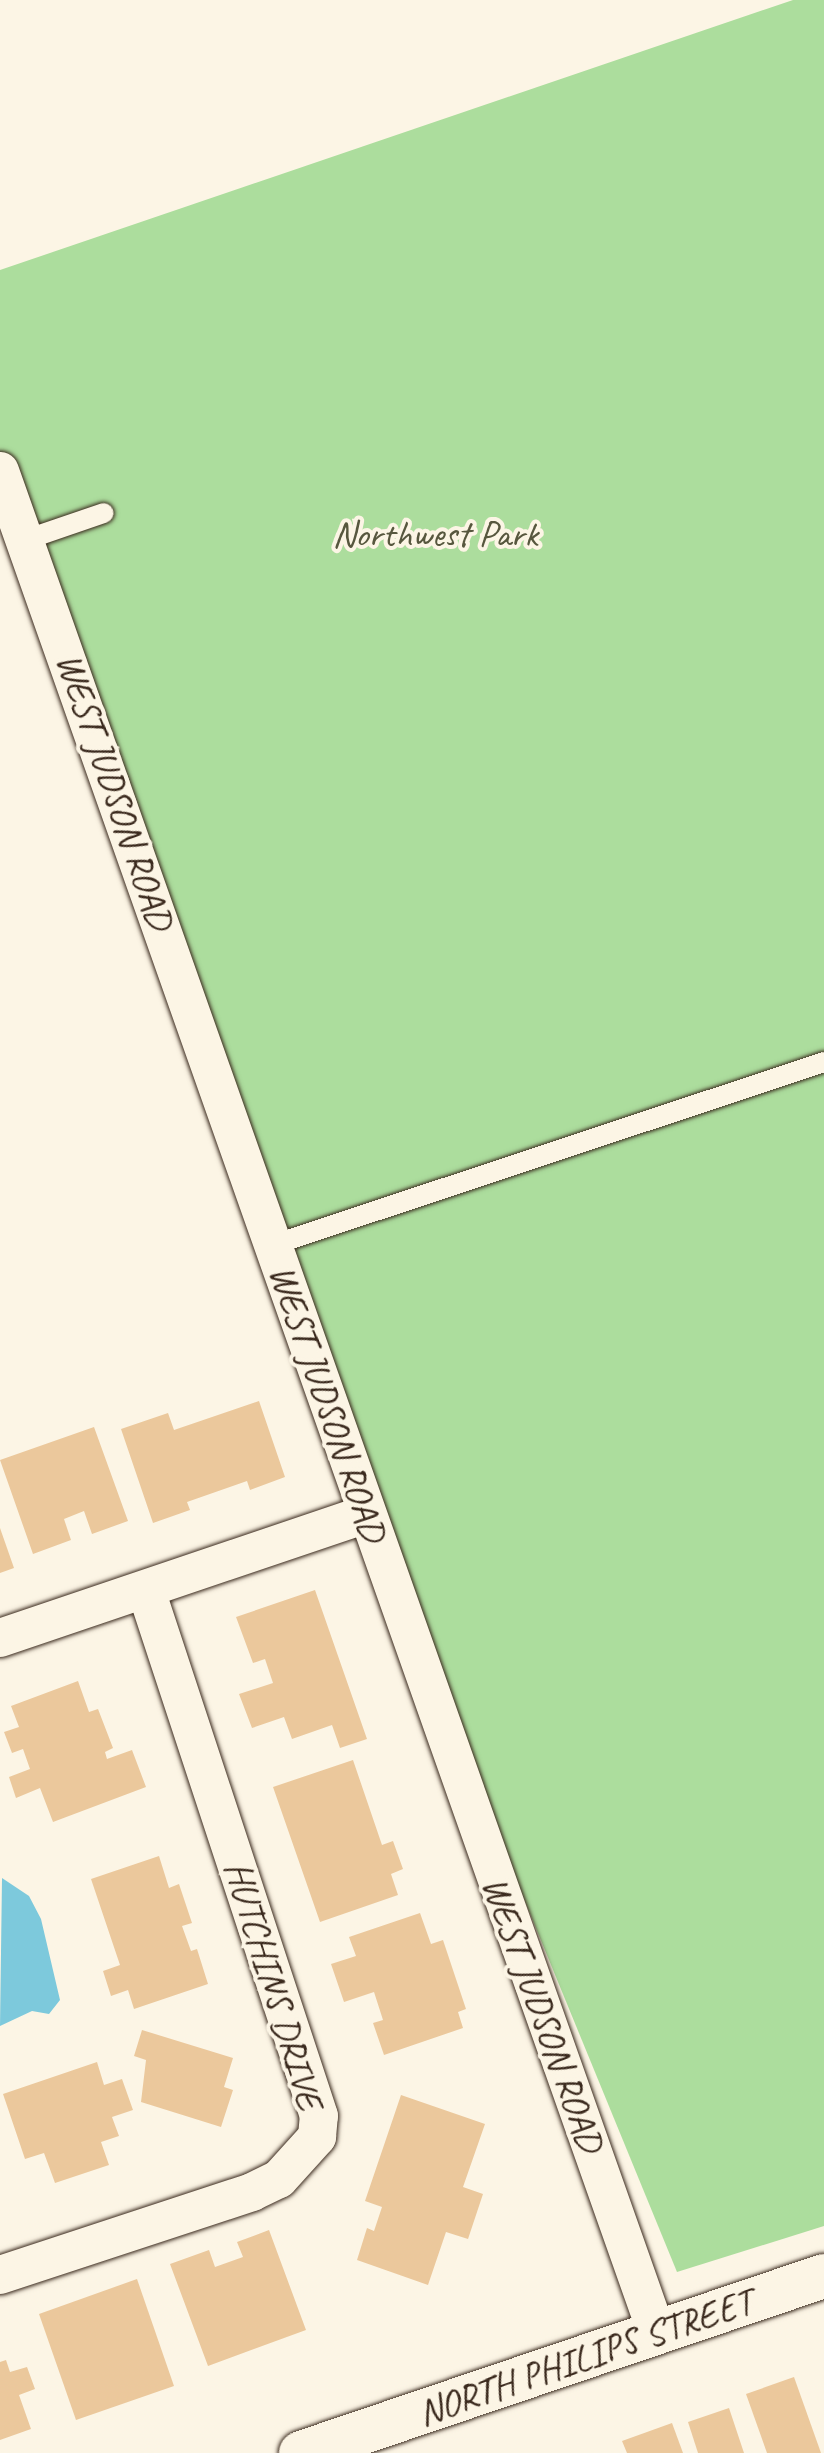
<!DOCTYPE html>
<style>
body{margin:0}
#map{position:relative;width:824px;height:2453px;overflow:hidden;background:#fcf5e5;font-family:Caveat,sans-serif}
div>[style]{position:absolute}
.green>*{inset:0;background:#acdd9d}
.water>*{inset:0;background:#7dc9dc}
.building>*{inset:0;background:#ebc89c}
.roads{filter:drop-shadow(0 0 2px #3b2a1e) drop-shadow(0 0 2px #3b2a1e)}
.lane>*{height:20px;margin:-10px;padding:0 10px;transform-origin:10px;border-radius:10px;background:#fcf5e5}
.street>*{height:38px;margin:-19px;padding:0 19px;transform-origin:19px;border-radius:19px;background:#fcf5e5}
.secondary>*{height:44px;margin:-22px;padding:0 22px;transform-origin:22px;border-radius:22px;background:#fcf5e5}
span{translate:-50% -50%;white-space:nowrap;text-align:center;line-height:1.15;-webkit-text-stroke:8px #fcf5e5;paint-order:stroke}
.park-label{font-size:38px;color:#57573e}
.street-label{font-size:38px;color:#3b2a1e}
</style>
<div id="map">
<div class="green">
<i style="clip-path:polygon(793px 0,824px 0,824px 2226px,677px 2272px,366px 1514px,0 473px,0 270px)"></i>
</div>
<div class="water">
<i style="clip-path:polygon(2px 1878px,29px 1896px,41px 1919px,60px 2000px,49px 2014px,32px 2011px,0 2026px)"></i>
</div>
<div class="building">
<i style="clip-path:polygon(259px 1401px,285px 1477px,250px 1490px,247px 1481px,187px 1502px,190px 1510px,153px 1523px,121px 1429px,168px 1413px,174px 1430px)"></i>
<i style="clip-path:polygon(94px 1427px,128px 1521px,92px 1534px,84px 1511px,64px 1519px,71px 1540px,33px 1554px,0 1460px)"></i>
<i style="clip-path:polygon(0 1528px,14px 1568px,0 1573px)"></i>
<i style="clip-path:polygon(315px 1590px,367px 1739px,340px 1748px,332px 1725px,292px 1739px,284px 1717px,252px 1728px,239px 1694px,273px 1683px,265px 1659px,253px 1663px,236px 1617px)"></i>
<i style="clip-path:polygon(78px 1681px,89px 1712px,98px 1709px,113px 1748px,105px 1752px,107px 1759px,132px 1750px,146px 1787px,53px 1822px,40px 1788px,16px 1798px,9px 1777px,30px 1769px,23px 1749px,12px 1753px,4px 1732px,19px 1727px,11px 1706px)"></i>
<i style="clip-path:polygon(353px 1760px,382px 1845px,393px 1841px,403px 1869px,391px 1874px,398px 1895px,320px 1922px,273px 1787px)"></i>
<i style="clip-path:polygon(159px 1856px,169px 1888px,179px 1884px,192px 1923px,182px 1926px,191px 1951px,197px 1949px,208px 1984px,134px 2009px,128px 1990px,111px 1996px,103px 1971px,120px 1965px,91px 1879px)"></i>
<i style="clip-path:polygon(420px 1913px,431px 1944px,443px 1940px,466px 2009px,458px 2012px,463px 2028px,384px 2055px,373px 2023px,383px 2020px,374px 1992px,344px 2002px,331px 1964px,356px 1956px,349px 1937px)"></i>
<i style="clip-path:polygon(142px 2030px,233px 2058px,224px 2087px,233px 2090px,221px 2127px,141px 2102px,146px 2060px,134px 2056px)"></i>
<i style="clip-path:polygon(97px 2062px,104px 2085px,122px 2079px,133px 2110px,112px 2117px,119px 2136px,101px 2142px,109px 2165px,55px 2183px,44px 2153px,25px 2159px,3px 2094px)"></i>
<i style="clip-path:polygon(401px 2095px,485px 2124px,463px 2187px,483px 2194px,468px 2239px,446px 2232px,428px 2285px,357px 2260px,367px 2228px,374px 2231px,382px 2207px,365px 2201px)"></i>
<i style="clip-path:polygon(269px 2230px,306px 2330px,208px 2366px,170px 2264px,209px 2250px,215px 2267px,243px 2257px,237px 2242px)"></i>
<i style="clip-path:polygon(137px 2279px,174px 2386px,76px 2420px,39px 2314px)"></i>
<i style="clip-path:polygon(6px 2360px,10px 2372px,27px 2367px,35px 2389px,19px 2395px,31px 2429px,0 2440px,0 2362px)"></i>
<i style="clip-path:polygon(794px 2377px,821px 2453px,767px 2453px,746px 2394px)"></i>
<i style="clip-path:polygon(729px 2408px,744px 2453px,698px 2453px,688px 2422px)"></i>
<i style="clip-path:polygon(672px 2423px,683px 2453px,627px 2453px,622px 2441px)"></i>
</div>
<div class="roads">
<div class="lane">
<i style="left:25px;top:540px;width:83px;rotate:-18.9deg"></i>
<i style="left:273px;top:1245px;width:581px;rotate:-18.37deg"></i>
</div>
<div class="street">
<i style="left:0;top:471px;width:1975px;rotate:70.57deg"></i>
<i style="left:0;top:1638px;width:386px;rotate:-18.7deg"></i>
<i style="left:0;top:2275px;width:265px;rotate:-18.2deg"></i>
<i style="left:252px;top:2192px;width:30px;rotate:-26deg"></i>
<i style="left:279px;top:2179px;width:57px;rotate:-47.9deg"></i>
<i style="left:317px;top:2137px;width:21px;rotate:-85deg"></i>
<i style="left:319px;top:2116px;width:554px;rotate:-108.21deg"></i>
</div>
<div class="secondary">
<i style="left:301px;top:2453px;width:552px;rotate:-18.7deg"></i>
</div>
</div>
<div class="park-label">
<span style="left:435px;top:534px">Northwest Park</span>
</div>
<div class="street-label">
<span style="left:115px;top:791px;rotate:71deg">WEST JUDSON ROAD</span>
<span style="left:328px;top:1403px;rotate:71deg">WEST JUDSON ROAD</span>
<span style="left:274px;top:1985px;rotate:73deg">HUTCHINS DRIVE</span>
<span style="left:543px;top:2014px;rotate:70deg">WEST JUDSON ROAD</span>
<span style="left:585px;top:2357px;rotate:-19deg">NORTH PHILIPS STREET</span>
</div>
</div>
